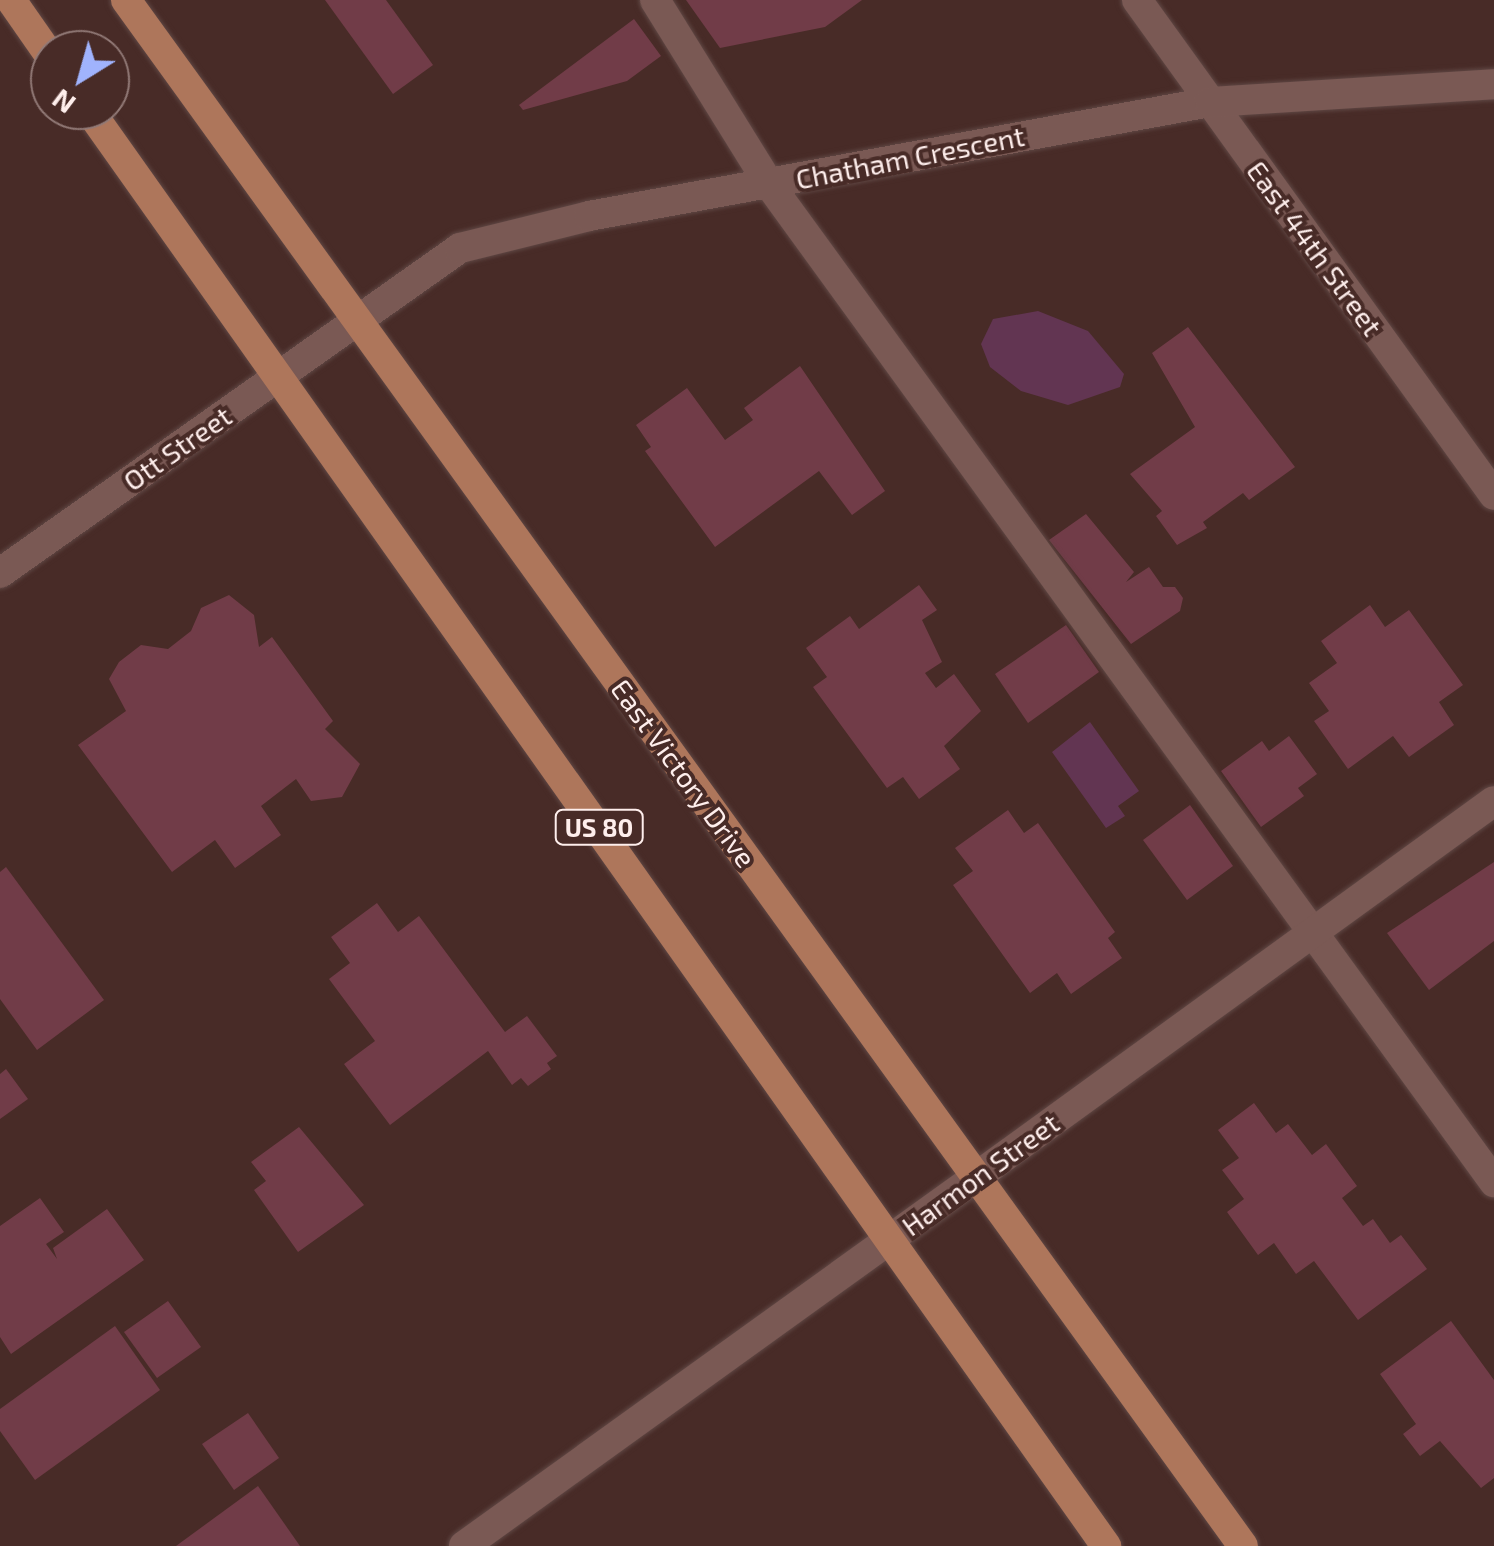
<!DOCTYPE html>
<style>
body{margin:0}
#map{position:relative;width:1494px;height:1546px;overflow:hidden;background:#482b27;font-family:"Exo 2",sans-serif}
div>[style]{position:absolute}
.water>*{inset:0;background:#623552}
.building>*{inset:0;background:#713c48}
.roads{filter:drop-shadow(0 0 2px #5f4744) drop-shadow(0 0 2px #5f4744)}
.lane>*{height:30px;margin:-15px;padding:0 15px;transform-origin:15px;border-radius:15px;background:#7a5954}
.street>*{height:30px;margin:-15px;padding:0 15px;transform-origin:15px;border-radius:15px;background:#7a5954}
.secondary>*{height:30px;margin:-15px;padding:0 15px;transform-origin:15px;border-radius:15px;background:#7a5954}
.primary>*{height:30px;margin:-15px;padding:0 15px;transform-origin:15px;border-radius:15px;background:#ae765b}
span{translate:-50% -50%;white-space:nowrap;text-align:center;line-height:1.15;-webkit-text-stroke:8px #482b27;paint-order:stroke}
.shield-label span{padding:2px 8px;background:#482b27;border:2px solid;border-radius:8px;-webkit-text-stroke-width:0}
.shield-label{font-size:25px;color:#feeeec;font-weight:700}
.street-label{font-size:28px;color:#feeeec}
.north{position:absolute;left:30px;top:30px;width:100px;height:100px;box-sizing:border-box;background:#482b27;border:2px solid #917976;border-radius:50%;rotate:217deg;font-size:28px;font-weight:700;line-height:40px;text-align:center;color:#feeeec}
.north::after{content:'';display:block;margin:auto;width:35px;height:45px;background:#a0b3fd;clip-path:polygon(50% 0,100% 100%,50% 72%,0 100%)}
</style>
<div id="map">
<div class="water">
<i style="clip-path:polygon(1038px 311px,1088px 331px,1124px 374px,1120px 387px,1068px 405px,1021px 391px,990px 367px,981px 344px,993px 319px)"></i>
<i style="clip-path:polygon(1090px 722px,1139px 791px,1118px 806px,1125px 816px,1106px 828px,1052px 752px)"></i>
</div>
<div class="building">
<i style="clip-path:polygon(325px 0,386px 0,433px 65px,393px 94px)"></i>
<i style="clip-path:polygon(686px 0,862px 0,825px 27px,720px 48px)"></i>
<i style="clip-path:polygon(634px 19px,661px 56px,627px 81px,523px 110px,519px 105px)"></i>
<i style="clip-path:polygon(1188px 327px,1295px 467px,1249px 500px,1243px 493px,1203px 522px,1207px 528px,1177px 545px,1156px 516px,1162px 511px,1130px 474px,1195px 427px,1152px 353px)"></i>
<i style="clip-path:polygon(800px 366px,885px 491px,852px 515px,819px 471px,715px 547px,645px 451px,651px 447px,636px 425px,687px 388px,725px 440px,753px 420px,744px 408px)"></i>
<i style="clip-path:polygon(1086px 514px,1134px 572px,1126px 582px,1149px 567px,1163px 587px,1175px 587px,1183px 598px,1180px 611px,1131px 644px,1049px 540px)"></i>
<i style="clip-path:polygon(919px 585px,937px 610px,922px 620px,942px 662px,925px 673px,936px 688px,954px 674px,981px 711px,944px 746px,960px 769px,919px 799px,903px 777px,887px 788px,813px 687px,827px 677px,806px 648px,850px 616px,859px 629px)"></i>
<i style="clip-path:polygon(229px 595px,254px 615px,259px 647px,272px 637px,333px 721px,325px 729px,360px 764px,342px 797px,311px 801px,296px 779px,261px 806px,281px 835px,235px 868px,215px 840px,172px 872px,78px 745px,126px 711px,109px 679px,119px 662px,141px 645px,168px 649px,191px 631px,201px 608px)"></i>
<i style="clip-path:polygon(1370px 605px,1385px 627px,1409px 610px,1463px 685px,1439px 702px,1454px 725px,1409px 757px,1393px 736px,1348px 769px,1314px 721px,1329px 711px,1309px 683px,1337px 663px,1321px 641px)"></i>
<i style="clip-path:polygon(1066px 625px,1099px 672px,1028px 723px,995px 674px)"></i>
<i style="clip-path:polygon(1289px 736px,1317px 774px,1298px 788px,1304px 796px,1261px 827px,1221px 771px,1262px 741px,1269px 751px)"></i>
<i style="clip-path:polygon(1190px 805px,1233px 866px,1187px 900px,1143px 840px)"></i>
<i style="clip-path:polygon(1008px 810px,1024px 833px,1038px 823px,1115px 932px,1108px 938px,1122px 958px,1071px 994px,1057px 973px,1030px 993px,953px 885px,973px 871px,955px 848px)"></i>
<i style="clip-path:polygon(1494px 862px,1494px 941px,1429px 990px,1387px 933px)"></i>
<i style="clip-path:polygon(6px 867px,104px 1000px,37px 1050px,0 999px,0 872px)"></i>
<i style="clip-path:polygon(377px 903px,398px 932px,419px 916px,505px 1032px,527px 1016px,557px 1056px,547px 1063px,551px 1069px,528px 1086px,521px 1078px,512px 1085px,488px 1051px,390px 1125px,344px 1064px,375px 1041px,329px 979px,350px 963px,331px 937px)"></i>
<i style="clip-path:polygon(6px 1069px,28px 1099px,0 1119px,0 1074px)"></i>
<i style="clip-path:polygon(1254px 1103px,1276px 1133px,1288px 1124px,1312px 1155px,1326px 1144px,1357px 1186px,1342px 1198px,1363px 1226px,1373px 1219px,1390px 1243px,1401px 1235px,1427px 1269px,1358px 1320px,1314px 1261px,1296px 1274px,1274px 1243px,1258px 1255px,1227px 1212px,1244px 1199px,1222px 1170px,1239px 1158px,1218px 1130px)"></i>
<i style="clip-path:polygon(299px 1127px,364px 1205px,298px 1252px,254px 1190px,266px 1181px,251px 1162px)"></i>
<i style="clip-path:polygon(40px 1198px,64px 1232px,46px 1244px,57px 1259px,53px 1248px,107px 1209px,144px 1260px,11px 1354px,0 1337px,0 1226px)"></i>
<i style="clip-path:polygon(168px 1301px,201px 1347px,157px 1378px,124px 1332px)"></i>
<i style="clip-path:polygon(1451px 1321px,1494px 1380px,1494px 1478px,1481px 1488px,1440px 1441px,1420px 1456px,1403px 1434px,1416px 1424px,1380px 1374px)"></i>
<i style="clip-path:polygon(115px 1326px,160px 1390px,35px 1480px,0 1431px,0 1409px)"></i>
<i style="clip-path:polygon(248px 1413px,279px 1458px,234px 1490px,202px 1444px)"></i>
<i style="clip-path:polygon(258px 1486px,300px 1546px,176px 1546px)"></i>
</div>
<div class="roads">
<div class="lane">
<i style="left:655px;top:0;width:216px;rotate:58.2deg"></i>
<i style="left:769px;top:184px;width:1234px;rotate:54deg"></i>
</div>
<div class="street">
<i style="left:1137px;top:0;width:610px;rotate:54.2deg"></i>
<i style="left:0;top:573px;width:563px;rotate:-35.24deg"></i>
<i style="left:460px;top:248px;width:133px;rotate:-13.9deg"></i>
<i style="left:589px;top:216px;width:631px;rotate:-10.4deg"></i>
<i style="left:1210px;top:102px;width:285px;rotate:-3.6deg"></i>
<i style="left:979px;top:1175px;width:636px;rotate:-35.99deg"></i>
</div>
<div class="secondary">
<i style="left:464px;top:1546px;width:635px;rotate:-35.77deg"></i>
</div>
<div class="primary">
<i style="left:11px;top:0;width:68px;rotate:55.1deg"></i>
<i style="left:126px;top:0;width:1907px;rotate:54.15deg"></i>
<i style="left:89px;top:110px;width:1760px;rotate:54.69deg"></i>
</div>
</div>
<div class="shield-label">
<span style="left:599px;top:827px">US 80</span>
</div>
<div class="street-label">
<span style="left:910px;top:157px;rotate:-11deg">Chatham Crescent</span>
<span style="left:1315px;top:248px;rotate:54deg">East 44th Street</span>
<span style="left:177px;top:448px;rotate:-35deg">Ott Street</span>
<span style="left:684px;top:773px;rotate:54deg">East Victory Drive</span>
<span style="left:980px;top:1174px;rotate:-36deg">Harmon Street</span>
</div>
<div class="north">N</div>
</div>
